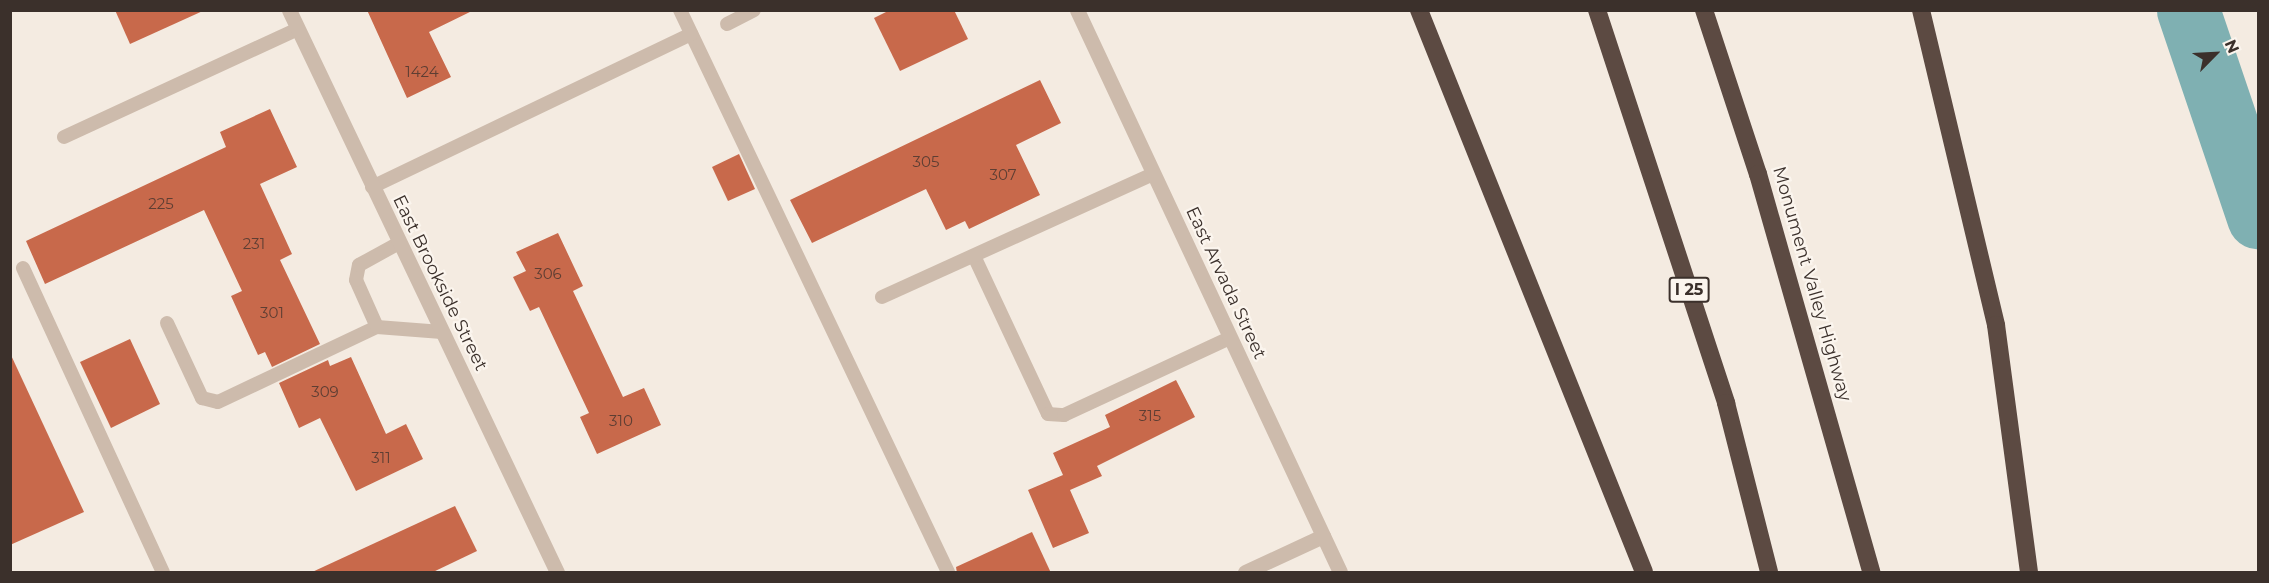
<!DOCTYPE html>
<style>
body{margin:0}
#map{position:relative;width:2269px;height:583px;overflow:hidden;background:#f4ebe1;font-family:Montserrat,sans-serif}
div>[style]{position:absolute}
.river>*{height:63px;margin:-31.5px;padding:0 31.5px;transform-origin:31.5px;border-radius:31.5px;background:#7fb0b2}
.building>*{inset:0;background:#c8694b}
.service>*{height:14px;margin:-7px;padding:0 7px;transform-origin:7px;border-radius:7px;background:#cdbbac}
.minor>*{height:15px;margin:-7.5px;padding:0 7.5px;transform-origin:7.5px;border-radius:7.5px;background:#cdbbac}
.tertiary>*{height:15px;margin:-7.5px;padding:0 7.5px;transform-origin:7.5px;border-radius:7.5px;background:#cdbbac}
.motorway>*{height:18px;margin:-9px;padding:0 9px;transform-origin:9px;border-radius:9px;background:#5c4a42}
span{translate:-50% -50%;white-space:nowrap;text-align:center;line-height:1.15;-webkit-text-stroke:4.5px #fbf5ee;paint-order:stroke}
.number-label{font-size:15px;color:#5e3e33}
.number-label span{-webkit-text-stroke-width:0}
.shield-label span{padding:2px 4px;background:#fbf5ee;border:2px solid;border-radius:4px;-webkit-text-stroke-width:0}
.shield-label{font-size:16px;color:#3b302b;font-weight:700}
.street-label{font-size:18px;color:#3b302b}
.frame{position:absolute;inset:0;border:12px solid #3b302b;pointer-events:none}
.north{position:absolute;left:2185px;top:24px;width:60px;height:60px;-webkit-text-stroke:4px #fbf5ee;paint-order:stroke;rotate:66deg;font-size:16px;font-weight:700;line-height:24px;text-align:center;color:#3b302b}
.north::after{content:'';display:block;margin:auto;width:21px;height:27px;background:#3b302b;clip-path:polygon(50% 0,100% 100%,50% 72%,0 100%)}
</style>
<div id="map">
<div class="river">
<i style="left:2188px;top:10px;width:219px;rotate:71.3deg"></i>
</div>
<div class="building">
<i style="clip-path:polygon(115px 10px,205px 10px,130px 44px)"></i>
<i style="clip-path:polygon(367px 10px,474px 10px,429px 32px,451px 77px,407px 98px)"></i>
<i style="clip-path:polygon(890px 10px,954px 10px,968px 39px,900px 71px,874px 18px)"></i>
<i style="clip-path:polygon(1040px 80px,1061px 123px,1016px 145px,1040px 195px,969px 229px,965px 221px,946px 230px,926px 189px,812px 243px,790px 200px)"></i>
<i style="clip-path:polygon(270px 109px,297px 167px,260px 184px,292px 254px,280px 260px,320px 344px,272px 367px,265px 352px,258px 355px,231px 296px,242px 291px,204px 210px,45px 284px,26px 241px,226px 147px,220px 132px)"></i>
<i style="clip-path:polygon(739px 154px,755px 189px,728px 201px,712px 167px)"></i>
<i style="clip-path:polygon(558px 233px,583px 286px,573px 291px,623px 397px,644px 388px,661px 425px,597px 454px,580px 417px,589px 413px,539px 307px,530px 311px,513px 277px,526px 271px,516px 252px)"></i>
<i style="clip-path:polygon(130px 339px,160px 404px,111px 428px,80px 362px)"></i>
<i style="clip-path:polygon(10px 353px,84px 512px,10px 545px)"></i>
<i style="clip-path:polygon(351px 357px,386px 434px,406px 424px,423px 459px,356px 491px,320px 418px,299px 428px,279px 383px,328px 360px,330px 366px)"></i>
<i style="clip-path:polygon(1176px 380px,1195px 417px,1097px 466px,1102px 476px,1070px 490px,1089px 533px,1053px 548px,1028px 490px,1063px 475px,1053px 453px,1110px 427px,1105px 415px)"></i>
<i style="clip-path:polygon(455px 506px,477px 551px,431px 573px,310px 573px)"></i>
<i style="clip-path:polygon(1032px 532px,1051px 573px,957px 573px,956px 567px)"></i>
</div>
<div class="service">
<i style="left:680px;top:10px;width:623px;rotate:64.51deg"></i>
<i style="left:727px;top:24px;width:30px;rotate:-27deg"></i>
<i style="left:64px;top:137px;width:255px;rotate:-24.8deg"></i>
<i style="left:372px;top:187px;width:354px;rotate:-25.6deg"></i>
<i style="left:974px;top:256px;width:174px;rotate:64.9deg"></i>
<i style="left:1048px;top:414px;width:16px;rotate:4deg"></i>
<i style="left:1064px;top:415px;width:183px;rotate:-24.9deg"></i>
<i style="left:23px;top:268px;width:335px;rotate:65.3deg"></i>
<i style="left:882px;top:297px;width:298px;rotate:-24.4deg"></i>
<i style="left:167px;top:323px;width:83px;rotate:65deg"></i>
<i style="left:202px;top:398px;width:16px;rotate:14deg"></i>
<i style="left:218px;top:402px;width:176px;rotate:-25.3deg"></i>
<i style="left:377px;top:327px;width:65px;rotate:4.4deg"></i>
<i style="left:377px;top:327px;width:51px;rotate:-114.1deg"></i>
<i style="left:356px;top:280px;width:15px;rotate:-79deg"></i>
<i style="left:359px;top:265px;width:46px;rotate:-28.8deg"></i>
</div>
<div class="minor">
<i style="left:289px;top:10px;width:623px;rotate:64.51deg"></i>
<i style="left:1245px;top:572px;width:86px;rotate:-24.8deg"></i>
</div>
<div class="tertiary">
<i style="left:1077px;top:10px;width:620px;rotate:64.92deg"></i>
</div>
<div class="motorway">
<i style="left:1419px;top:10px;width:605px;rotate:68.18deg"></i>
<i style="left:1597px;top:10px;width:414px;rotate:71.8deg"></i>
<i style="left:1726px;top:403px;width:174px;rotate:75.7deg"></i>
<i style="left:1704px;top:10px;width:173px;rotate:71.8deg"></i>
<i style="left:1758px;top:174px;width:414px;rotate:74.1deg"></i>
<i style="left:1921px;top:10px;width:324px;rotate:76.6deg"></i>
<i style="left:1996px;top:325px;width:249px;rotate:82.4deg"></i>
</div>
<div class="number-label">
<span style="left:422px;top:72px">1424</span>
<span style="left:926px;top:162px">305</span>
<span style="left:1003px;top:175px">307</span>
<span style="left:161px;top:204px">225</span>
<span style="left:254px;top:244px">231</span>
<span style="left:548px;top:274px">306</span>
<span style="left:272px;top:313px">301</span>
<span style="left:325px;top:392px">309</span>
<span style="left:1150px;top:416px">315</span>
<span style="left:621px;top:421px">310</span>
<span style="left:381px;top:458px">311</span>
</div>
<div class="shield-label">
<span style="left:1689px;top:290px">I 25</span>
</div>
<div class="street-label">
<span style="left:440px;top:283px;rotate:64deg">East Brookside Street</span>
<span style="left:1226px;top:283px;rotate:65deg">East Arvada Street</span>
<span style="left:1812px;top:284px;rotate:74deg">Monument Valley Highway</span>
</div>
<div class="frame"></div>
<div class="north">N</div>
</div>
